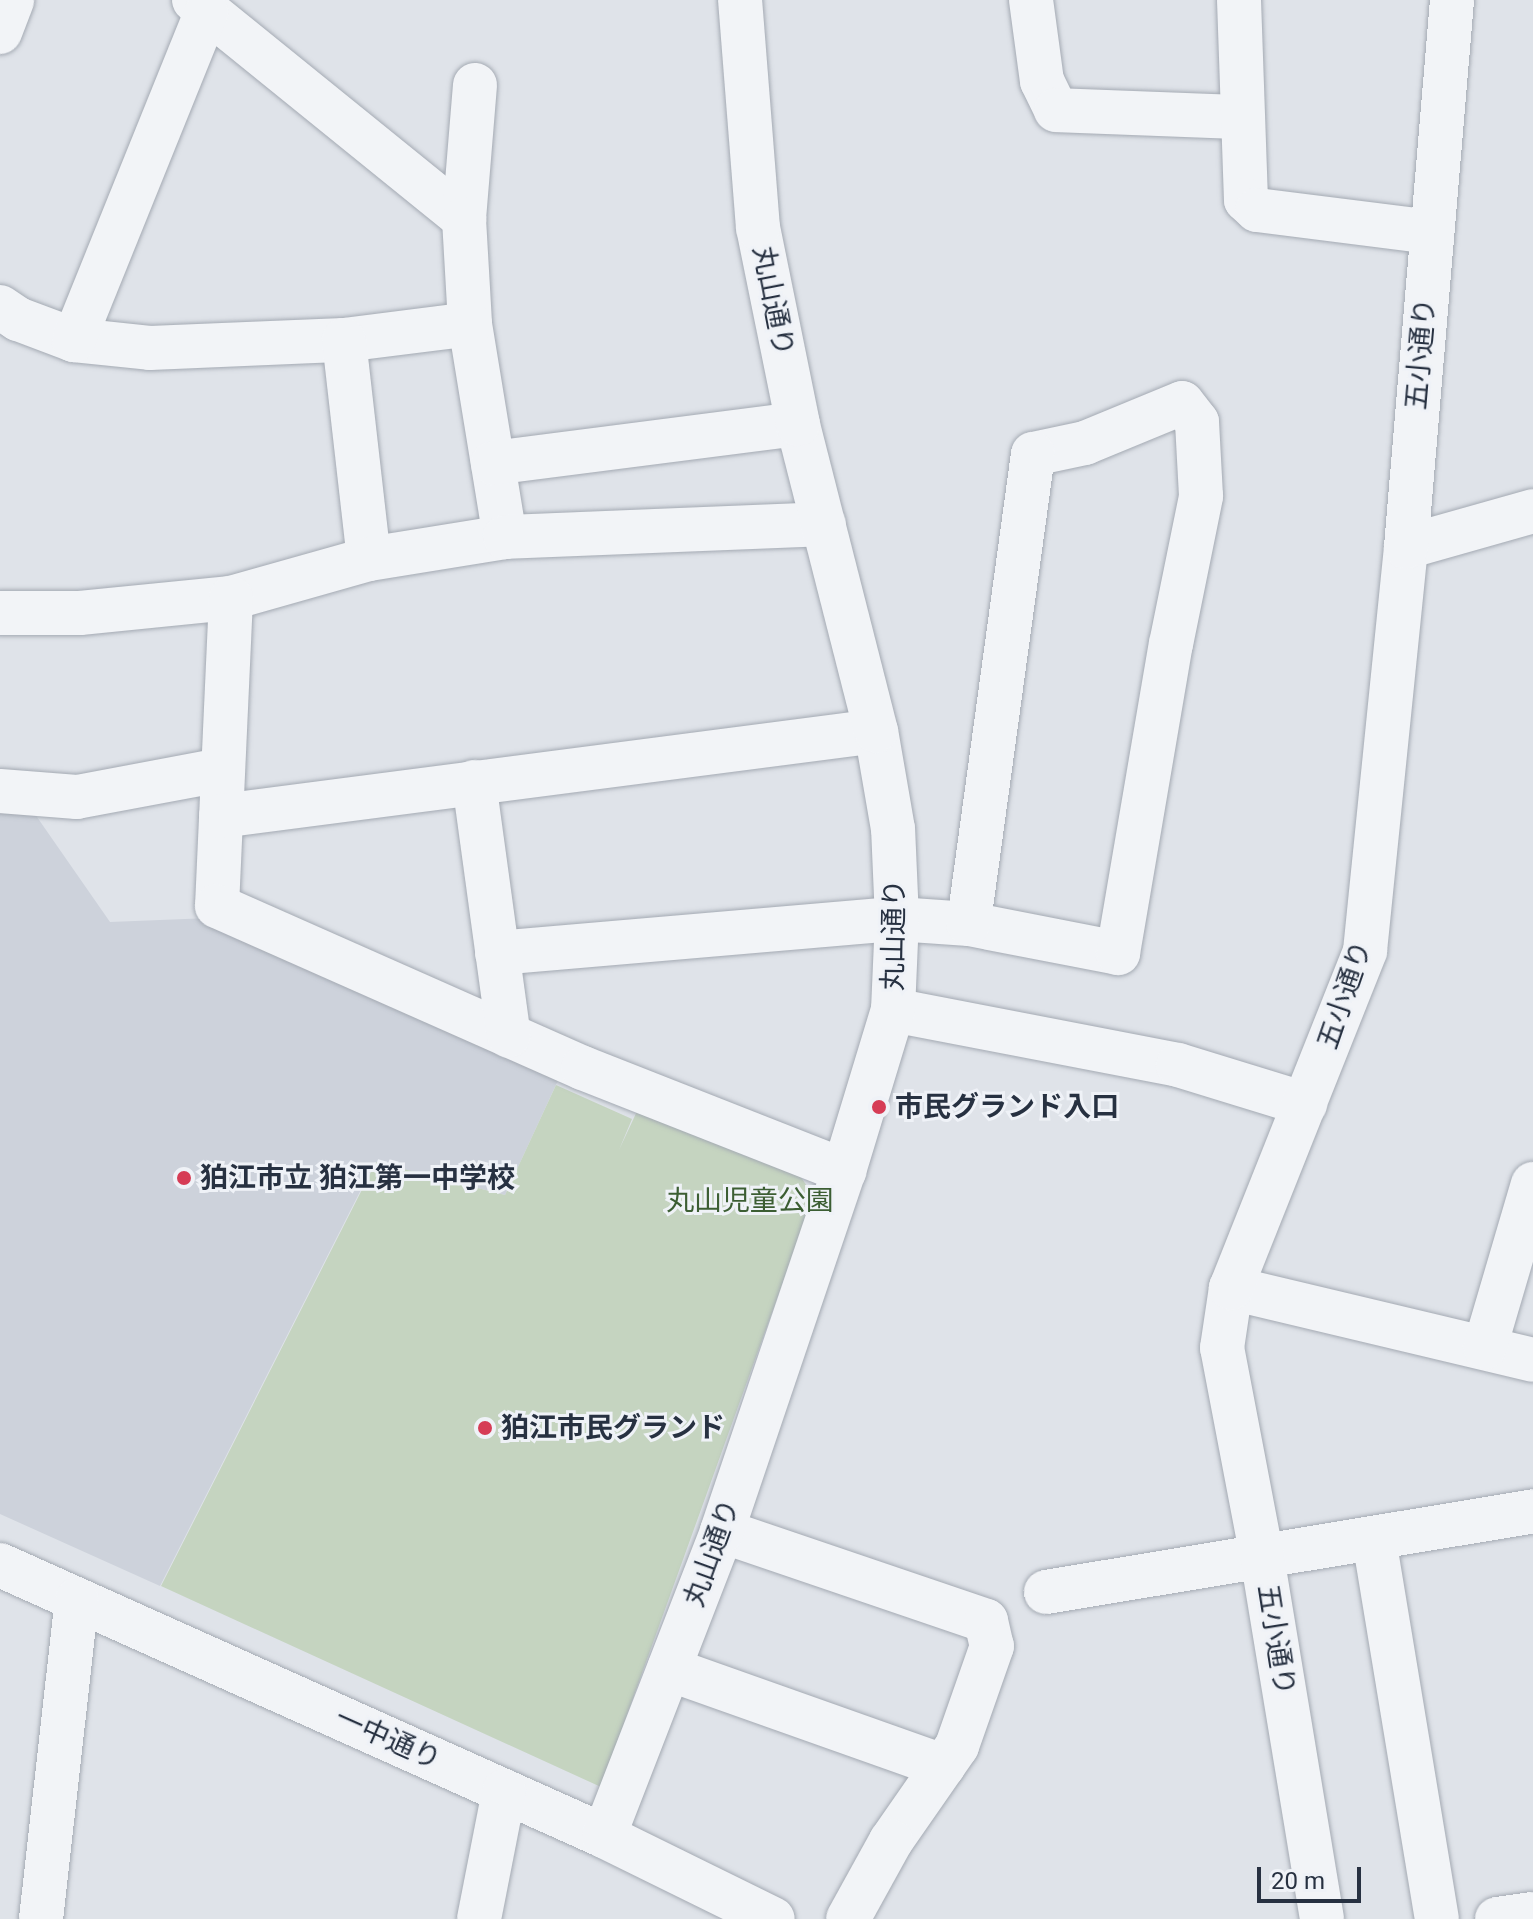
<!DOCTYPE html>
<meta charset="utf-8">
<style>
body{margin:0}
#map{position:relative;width:1533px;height:1919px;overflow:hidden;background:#dfe3e9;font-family:Roboto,"Noto Sans JP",sans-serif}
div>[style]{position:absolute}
.built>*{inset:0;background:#cdd2db}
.green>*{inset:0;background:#c5d4c0}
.roads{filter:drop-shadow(0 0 2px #a4aab3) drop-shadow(0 0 2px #a4aab3)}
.minor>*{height:44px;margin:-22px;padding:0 22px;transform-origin:22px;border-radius:22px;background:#f2f4f7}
.dots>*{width:22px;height:22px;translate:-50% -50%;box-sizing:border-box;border:4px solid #eff2f7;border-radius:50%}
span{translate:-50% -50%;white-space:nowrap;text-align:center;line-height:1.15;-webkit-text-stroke:6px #eff2f7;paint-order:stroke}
.street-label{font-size:28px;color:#273141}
.poi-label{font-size:28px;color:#273141;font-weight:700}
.left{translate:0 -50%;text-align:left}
.park-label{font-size:28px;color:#3c5e33}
.scale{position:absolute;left:1257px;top:1867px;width:104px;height:36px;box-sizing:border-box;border:4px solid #273141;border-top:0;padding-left:10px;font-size:24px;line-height:28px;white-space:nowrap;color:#273141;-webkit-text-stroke:6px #eff2f7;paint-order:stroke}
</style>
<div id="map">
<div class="built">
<i style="clip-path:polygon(0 791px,21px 794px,110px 922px,210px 918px,567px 1061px,505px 1195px,375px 1162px,160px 1586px,0 1514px)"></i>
</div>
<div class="green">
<i style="clip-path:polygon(556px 1085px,632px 1119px,619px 1150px,639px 1107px,791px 1163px,814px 1196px,601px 1787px,161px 1586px,376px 1162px,505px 1195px)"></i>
</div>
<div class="roads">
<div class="minor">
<i style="left:194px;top:0;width:348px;rotate:39deg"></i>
<i style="left:1031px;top:0;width:82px;rotate:82.3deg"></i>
<i style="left:1042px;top:81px;width:32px;rotate:64deg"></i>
<i style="left:1056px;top:110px;width:186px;rotate:2.2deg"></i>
<i style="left:1239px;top:0;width:200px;rotate:88deg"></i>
<i style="left:1246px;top:200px;width:15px;rotate:42deg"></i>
<i style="left:1257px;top:210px;width:175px;rotate:7.2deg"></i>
<i style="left:0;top:32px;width:34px;rotate:-69deg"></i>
<i style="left:475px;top:85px;width:134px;rotate:94.7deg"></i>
<i style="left:464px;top:219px;width:105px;rotate:86.7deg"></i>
<i style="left:470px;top:324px;width:216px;rotate:80.7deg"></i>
<i style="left:0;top:307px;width:22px;rotate:34deg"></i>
<i style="left:18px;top:319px;width:60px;rotate:20.6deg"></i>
<i style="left:74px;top:340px;width:76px;rotate:6deg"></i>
<i style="left:150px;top:348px;width:194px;rotate:-2.4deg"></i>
<i style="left:344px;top:340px;width:127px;rotate:-7.2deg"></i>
<i style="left:74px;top:340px;width:353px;rotate:-68deg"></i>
<i style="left:344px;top:340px;width:220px;rotate:83.5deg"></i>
<i style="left:493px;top:463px;width:307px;rotate:-7.3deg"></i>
<i style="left:1406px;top:547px;width:132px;rotate:-15.8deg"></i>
<i style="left:231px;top:598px;width:143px;rotate:-15.8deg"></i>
<i style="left:369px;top:559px;width:138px;rotate:-9.2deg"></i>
<i style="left:505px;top:537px;width:319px;rotate:-2.3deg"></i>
<i style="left:0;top:613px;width:80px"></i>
<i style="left:80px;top:613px;width:152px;rotate:-5.7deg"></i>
<i style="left:231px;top:598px;width:308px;rotate:92.6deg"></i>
<i style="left:217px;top:906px;width:400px;rotate:23.9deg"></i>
<i style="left:583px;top:1068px;width:281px;rotate:21.5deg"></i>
<i style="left:474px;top:782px;width:256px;rotate:82.2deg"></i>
<i style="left:0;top:791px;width:77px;rotate:4.5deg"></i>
<i style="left:77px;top:797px;width:147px;rotate:-10.6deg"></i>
<i style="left:221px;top:816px;width:660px;rotate:-7.39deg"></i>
<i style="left:497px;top:953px;width:401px;rotate:-4.9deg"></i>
<i style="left:897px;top:919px;width:72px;rotate:4deg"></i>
<i style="left:969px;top:924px;width:152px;rotate:11deg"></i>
<i style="left:1118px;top:953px;width:314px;rotate:-80.3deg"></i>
<i style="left:1171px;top:644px;width:151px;rotate:-78.5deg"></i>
<i style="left:1201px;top:496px;width:74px;rotate:-93.1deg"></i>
<i style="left:1197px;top:422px;width:24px;rotate:-128deg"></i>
<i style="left:1182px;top:403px;width:105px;rotate:157.6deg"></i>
<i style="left:1085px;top:443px;width:53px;rotate:168.1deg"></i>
<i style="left:1033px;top:454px;width:474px;rotate:97.8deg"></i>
<i style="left:893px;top:1010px;width:290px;rotate:10.9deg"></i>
<i style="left:1178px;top:1065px;width:133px;rotate:17.1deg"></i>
<i style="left:1231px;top:1288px;width:310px;rotate:13.4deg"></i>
<i style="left:1485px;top:1347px;width:170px;rotate:-73.6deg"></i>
<i style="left:722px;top:1531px;width:279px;rotate:18.8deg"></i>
<i style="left:986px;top:1621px;width:26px;rotate:77deg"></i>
<i style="left:992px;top:1646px;width:106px;rotate:109.3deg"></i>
<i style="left:957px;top:1746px;width:116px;rotate:124.8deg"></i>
<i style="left:891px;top:1841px;width:89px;rotate:118.9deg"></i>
<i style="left:1374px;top:1539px;width:385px;rotate:80.6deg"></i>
<i style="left:0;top:1565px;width:662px;rotate:24.16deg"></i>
<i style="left:604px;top:1836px;width:188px;rotate:26.2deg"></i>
<i style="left:1046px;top:1592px;width:494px;rotate:-9.4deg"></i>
<i style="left:669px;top:1669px;width:291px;rotate:19.5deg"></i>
<i style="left:604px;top:1836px;width:327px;rotate:-68.8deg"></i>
<i style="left:722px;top:1531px;width:380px;rotate:-71.3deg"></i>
<i style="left:844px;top:1171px;width:168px;rotate:-73.1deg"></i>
<i style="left:893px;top:1010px;width:91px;rotate:-87.5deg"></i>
<i style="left:897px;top:919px;width:90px;rotate:-92.5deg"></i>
<i style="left:893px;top:829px;width:99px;rotate:-99.8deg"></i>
<i style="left:876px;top:731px;width:317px;rotate:-104.3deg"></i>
<i style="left:798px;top:424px;width:200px;rotate:-101.5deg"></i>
<i style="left:758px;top:228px;width:229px;rotate:-94.5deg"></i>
<i style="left:41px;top:1919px;width:321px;rotate:-83.6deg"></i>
<i style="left:479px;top:1919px;width:130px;rotate:-78.9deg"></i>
<i style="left:1322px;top:1919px;width:367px;rotate:-99.4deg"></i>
<i style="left:1262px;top:1557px;width:213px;rotate:-100.8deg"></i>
<i style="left:1222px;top:1348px;width:61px;rotate:-81.5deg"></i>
<i style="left:1231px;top:1288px;width:363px;rotate:-68.3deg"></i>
<i style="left:1365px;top:951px;width:406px;rotate:-84.2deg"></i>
<i style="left:1406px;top:547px;width:549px;rotate:-85.19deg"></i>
<i style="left:1497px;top:1919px;width:36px;rotate:-8deg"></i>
</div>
</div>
<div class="dots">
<i style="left:879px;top:1107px;background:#d63c55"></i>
<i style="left:184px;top:1178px;background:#d63c55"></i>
<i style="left:485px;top:1428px;background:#d63c55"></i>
</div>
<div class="street-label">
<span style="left:773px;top:301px;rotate:79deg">丸山通り</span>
<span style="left:1421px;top:354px;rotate:-85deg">五小通り</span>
<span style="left:894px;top:935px;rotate:-89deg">丸山通り</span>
<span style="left:1345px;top:995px;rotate:-71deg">五小通り</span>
<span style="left:712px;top:1553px;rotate:-70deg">丸山通り</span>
<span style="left:1276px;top:1640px;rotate:81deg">五小通り</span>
<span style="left:388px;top:1739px;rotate:24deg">一中通り</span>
</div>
<div class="poi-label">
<span class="left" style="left:895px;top:1107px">市民グランド入口</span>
<span class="left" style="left:200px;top:1178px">狛江市立 狛江第一中学校</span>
<span class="left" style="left:501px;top:1428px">狛江市民グランド</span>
</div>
<div class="park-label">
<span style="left:750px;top:1201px">丸山児童公園</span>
</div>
<div class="scale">20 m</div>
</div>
